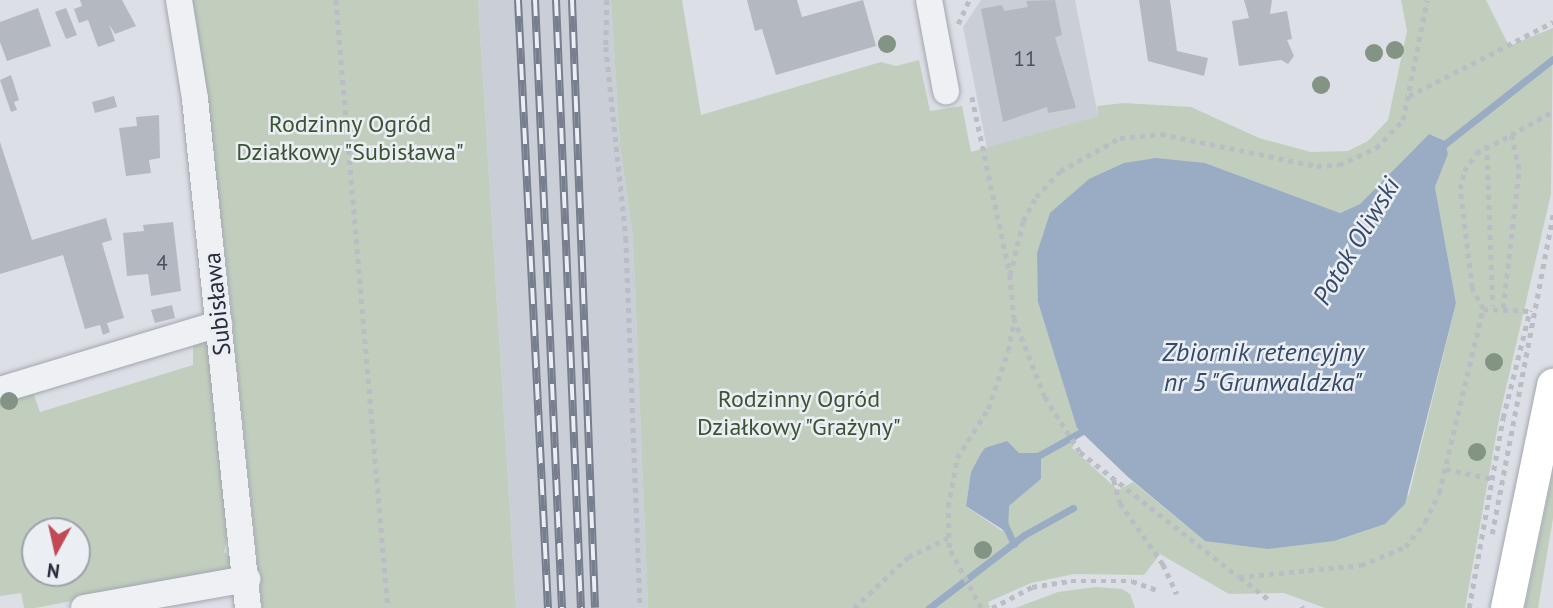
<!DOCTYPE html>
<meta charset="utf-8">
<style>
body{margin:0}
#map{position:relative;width:1553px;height:608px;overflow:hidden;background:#dcdfe5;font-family:"PT Sans",sans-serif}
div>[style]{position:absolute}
.built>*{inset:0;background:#caced6}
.green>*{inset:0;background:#c1cebe}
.water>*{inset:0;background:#99acc3}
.stream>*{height:7px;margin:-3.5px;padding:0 3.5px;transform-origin:3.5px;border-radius:3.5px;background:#99acc3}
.building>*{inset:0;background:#b4b8c1}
.path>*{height:4.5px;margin-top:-2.25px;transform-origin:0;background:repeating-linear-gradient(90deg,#babdc4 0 5px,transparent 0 10px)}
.roads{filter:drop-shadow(0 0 2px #a2a6ae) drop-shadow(0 0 2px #a2a6ae)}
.minor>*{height:26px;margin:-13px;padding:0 13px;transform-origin:13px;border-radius:13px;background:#eef0f4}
.major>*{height:32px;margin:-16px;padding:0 16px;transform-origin:16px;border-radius:16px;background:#fff}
.rail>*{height:8px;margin-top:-4px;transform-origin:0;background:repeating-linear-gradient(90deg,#ebeef3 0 16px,#777e8d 0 32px);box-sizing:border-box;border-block:2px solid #777e8d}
.trees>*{width:18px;height:18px;margin:-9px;border-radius:50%;background:#839384}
span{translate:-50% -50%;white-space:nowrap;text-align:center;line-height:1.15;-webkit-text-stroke:5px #ebeef3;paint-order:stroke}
.number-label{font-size:21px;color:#4a505c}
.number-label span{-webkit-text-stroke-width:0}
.park-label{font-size:24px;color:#3a5435}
.street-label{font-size:24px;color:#272d3a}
.water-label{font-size:26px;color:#354a6a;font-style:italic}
.north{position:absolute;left:21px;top:517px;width:70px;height:70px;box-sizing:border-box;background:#ebeef3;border:2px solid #9da1a9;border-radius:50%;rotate:188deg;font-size:19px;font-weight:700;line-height:28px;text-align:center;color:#272d3a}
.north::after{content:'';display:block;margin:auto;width:24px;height:32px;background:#c24856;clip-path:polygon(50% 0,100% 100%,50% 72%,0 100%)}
</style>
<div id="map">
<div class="built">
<i style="clip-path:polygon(478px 0,611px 0,620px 146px,633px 235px,648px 608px,516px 608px)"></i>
<i style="clip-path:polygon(981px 0,1075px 0,1098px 116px,987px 148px,963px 27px)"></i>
</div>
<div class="green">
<i style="clip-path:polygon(192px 0,478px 0,516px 608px,262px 608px,225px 249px)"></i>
<i style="clip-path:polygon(evenodd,611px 0,682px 0,701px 115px,881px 62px,896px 66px,919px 60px,930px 111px,962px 106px,971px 152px,1098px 116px,1097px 106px,1124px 103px,1191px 107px,1259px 138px,1311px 152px,1348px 151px,1368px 141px,1388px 120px,1407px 31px,1401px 0,1486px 0,1509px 46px,1553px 28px,1551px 194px,1500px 414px,1465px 608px,1325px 608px,1284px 593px,1229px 594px,1160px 554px,1144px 575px,1074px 574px,1031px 583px,988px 602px,990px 608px,648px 608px,633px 236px,620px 146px,611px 0,1429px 134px,1445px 141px,1448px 154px,1435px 187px,1456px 303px,1409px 495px,1205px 541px,1133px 482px,1118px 490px,1072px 448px,1080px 434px,1038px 302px,1205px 163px,1340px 213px,1360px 204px,1429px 134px,611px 0,1040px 453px,1041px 479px,1009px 506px,1002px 531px,966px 506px,971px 472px,980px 455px,1040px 453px)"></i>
<i style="clip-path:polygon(evenodd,201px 334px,208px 342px,229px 527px,224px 552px,232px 559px,230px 571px,35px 608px,24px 608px,21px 593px,0 596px,0 399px,33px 392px,40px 412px,193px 365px,193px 338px,201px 334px,35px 531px,77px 531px,77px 573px,35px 573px,35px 531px)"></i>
<i style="clip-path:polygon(1553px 472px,1553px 518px,1538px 608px,1525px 608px)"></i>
<i style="clip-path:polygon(1096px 587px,1122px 589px,1130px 594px,1135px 608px,1015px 608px,1058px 592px)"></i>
</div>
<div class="water">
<i style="clip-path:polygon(1429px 134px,1445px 141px,1448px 154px,1435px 187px,1456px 303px,1405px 504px,1385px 524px,1334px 541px,1268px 549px,1205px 541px,1128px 477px,1077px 428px,1038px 302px,1037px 253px,1050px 213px,1089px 179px,1124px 163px,1156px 158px,1205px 163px,1340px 213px,1360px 204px)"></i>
<i style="clip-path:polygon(1007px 441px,1019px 453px,1041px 453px,1041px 479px,1009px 506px,1008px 533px,966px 506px,971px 472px,980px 455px,985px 448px)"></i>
</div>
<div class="stream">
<i style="left:1441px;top:147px;width:142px;rotate:-38.2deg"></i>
<i style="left:1036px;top:457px;width:57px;rotate:-29.2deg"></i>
<i style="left:1005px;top:525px;width:21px;rotate:65deg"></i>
<i style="left:929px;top:608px;width:120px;rotate:-37.5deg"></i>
<i style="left:1024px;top:535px;width:56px;rotate:-28.9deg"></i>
</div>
<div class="building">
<i style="clip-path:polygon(80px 0,122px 0,136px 26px,115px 34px,109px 24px,115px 41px,98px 47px,88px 20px,79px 23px,74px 9px,82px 6px)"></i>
<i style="clip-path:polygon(747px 0,797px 0,802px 17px,863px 0,876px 46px,776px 75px,762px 29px,755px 31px)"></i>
<i style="clip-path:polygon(1055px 0,1062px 35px,1055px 37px,1076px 108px,1048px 113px,1047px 107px,1003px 122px,981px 9px,1002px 5px,1004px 11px,1028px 7px,1026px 1px)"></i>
<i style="clip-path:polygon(1139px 0,1170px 0,1177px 51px,1208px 58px,1204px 76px,1148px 61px)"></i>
<i style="clip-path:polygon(1244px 0,1272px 0,1270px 14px,1287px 11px,1292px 39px,1287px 40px,1294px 56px,1288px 64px,1281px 60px,1239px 66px,1232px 21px,1249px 18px)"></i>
<i style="clip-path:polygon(38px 8px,51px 46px,7px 61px,0 42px,0 22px)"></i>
<i style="clip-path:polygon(66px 8px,77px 35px,66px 39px,55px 12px)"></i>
<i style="clip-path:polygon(11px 75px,19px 100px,14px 102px,17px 110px,11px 112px,0 80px)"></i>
<i style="clip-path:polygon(114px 96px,117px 107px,95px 113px,92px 102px)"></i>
<i style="clip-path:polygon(159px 115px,160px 158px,149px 160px,151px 173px,126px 176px,119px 128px,137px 126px,136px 117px)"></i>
<i style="clip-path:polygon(0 142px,32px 240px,106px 218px,112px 240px,102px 243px,124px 318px,107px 323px,110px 332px,103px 335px,100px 325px,85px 329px,63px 255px,0 274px)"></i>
<i style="clip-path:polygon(173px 222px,181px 291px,151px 296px,148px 274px,127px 276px,123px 233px,144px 231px,143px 225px)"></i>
<i style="clip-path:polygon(172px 305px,175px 318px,155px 323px,151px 310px)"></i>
</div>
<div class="path">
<i style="left:336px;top:0;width:610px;rotate:85.11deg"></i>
<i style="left:607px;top:0;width:47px;rotate:91.2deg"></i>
<i style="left:606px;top:47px;width:192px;rotate:84deg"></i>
<i style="left:626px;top:238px;width:370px;rotate:87.8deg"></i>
<i style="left:958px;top:24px;width:26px;rotate:-65deg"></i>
<i style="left:1409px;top:96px;width:162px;rotate:-27.2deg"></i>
<i style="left:972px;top:97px;width:182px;rotate:77.9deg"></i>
<i style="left:1010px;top:275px;width:43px;rotate:84.7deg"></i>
<i style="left:1014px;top:318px;width:85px;rotate:68.6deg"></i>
<i style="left:1045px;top:397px;width:65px;rotate:57.5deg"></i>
<i style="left:1080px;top:452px;width:202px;rotate:38.2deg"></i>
<i style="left:1239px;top:577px;width:123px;rotate:-5.6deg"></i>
<i style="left:1361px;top:565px;width:48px;rotate:-22.2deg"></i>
<i style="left:1405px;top:547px;width:32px;rotate:-51deg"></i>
<i style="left:1425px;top:522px;width:32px;rotate:-64deg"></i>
<i style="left:1439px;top:493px;width:189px;rotate:-76.6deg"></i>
<i style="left:1483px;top:309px;width:47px;rotate:2.4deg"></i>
<i style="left:1487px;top:145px;width:161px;rotate:87.9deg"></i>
<i style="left:1010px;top:275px;width:56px;rotate:-76.5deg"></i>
<i style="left:1023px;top:221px;width:27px;rotate:-62deg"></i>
<i style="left:1036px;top:197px;width:35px;rotate:-47deg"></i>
<i style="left:1060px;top:171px;width:68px;rotate:-28.8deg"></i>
<i style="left:1120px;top:138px;width:41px;rotate:-5.6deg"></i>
<i style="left:1161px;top:134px;width:159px;rotate:11.6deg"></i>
<i style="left:1317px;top:166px;width:22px;rotate:-3deg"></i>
<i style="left:1339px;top:165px;width:41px;rotate:-24.7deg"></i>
<i style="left:1376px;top:148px;width:39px;rotate:-46deg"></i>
<i style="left:1403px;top:120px;width:122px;rotate:-78.7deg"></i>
<i style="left:1503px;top:308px;width:140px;rotate:-83.4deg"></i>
<i style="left:1519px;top:169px;width:35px;rotate:-103deg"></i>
<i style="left:1511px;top:135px;width:48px;rotate:-29.7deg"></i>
<i style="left:1483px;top:309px;width:24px;rotate:-118deg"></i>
<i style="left:1472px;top:288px;width:100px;rotate:-96.9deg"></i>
<i style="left:1460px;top:189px;width:18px;rotate:-77deg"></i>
<i style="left:1464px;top:171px;width:22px;rotate:-56deg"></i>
<i style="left:1476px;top:153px;width:39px;rotate:-27deg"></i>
<i style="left:1446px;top:469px;width:49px;rotate:11.8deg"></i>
<i style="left:1114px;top:480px;width:24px;rotate:75deg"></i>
<i style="left:1120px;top:503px;width:75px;rotate:54.8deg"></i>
<i style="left:1163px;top:564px;width:33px;rotate:65deg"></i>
<i style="left:1492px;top:534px;width:327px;rotate:-79.2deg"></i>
<i style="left:1240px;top:577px;width:37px;rotate:38deg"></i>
<i style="left:1302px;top:606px;width:2px;rotate:63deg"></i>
<i style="left:854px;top:608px;width:74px;rotate:-43.4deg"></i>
<i style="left:908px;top:557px;width:44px;rotate:-25.4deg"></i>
<i style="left:981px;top:608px;width:68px;rotate:-118.1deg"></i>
<i style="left:949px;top:548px;width:41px;rotate:-91.4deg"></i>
<i style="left:948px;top:507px;width:50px;rotate:-79.6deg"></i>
<i style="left:957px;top:458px;width:58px;rotate:-57.7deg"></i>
<i style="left:988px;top:409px;width:61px;rotate:-71deg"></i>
<i style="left:1008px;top:351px;width:33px;rotate:-79deg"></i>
<i style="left:992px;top:608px;width:45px;rotate:-27.7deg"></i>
<i style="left:1032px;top:587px;width:39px;rotate:-9deg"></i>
<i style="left:1071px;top:581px;width:61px"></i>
<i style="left:1132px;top:581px;width:27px;rotate:20deg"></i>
<i style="left:1469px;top:608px;width:193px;rotate:-79.9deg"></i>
<i style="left:1503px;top:418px;width:111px;rotate:-76deg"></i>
</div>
<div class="roads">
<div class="minor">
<i style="left:179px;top:0;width:100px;rotate:80.8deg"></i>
<i style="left:195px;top:99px;width:512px;rotate:84.06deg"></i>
<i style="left:929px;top:0;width:93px;rotate:79.4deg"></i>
<i style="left:0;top:390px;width:229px;rotate:-16.8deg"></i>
<i style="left:84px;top:608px;width:166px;rotate:-10.1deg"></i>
</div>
<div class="major">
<i style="left:1507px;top:608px;width:228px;rotate:-78.3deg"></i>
</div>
</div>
<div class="rail">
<i style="left:518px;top:0;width:609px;rotate:87.18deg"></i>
<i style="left:535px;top:0;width:609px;rotate:87.46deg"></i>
<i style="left:556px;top:0;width:609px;rotate:87.65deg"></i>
<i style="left:572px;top:0;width:608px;rotate:87.83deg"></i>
</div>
<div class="trees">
<i style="left:887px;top:44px"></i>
<i style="left:1395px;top:50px"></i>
<i style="left:1374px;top:53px"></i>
<i style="left:1321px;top:85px"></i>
<i style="left:1494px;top:362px"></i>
<i style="left:9px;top:401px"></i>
<i style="left:1477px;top:452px"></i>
<i style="left:983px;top:550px"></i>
</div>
<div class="number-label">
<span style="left:1025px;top:59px">11</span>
<span style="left:162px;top:263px">4</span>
</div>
<div class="park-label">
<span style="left:350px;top:138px">Rodzinny Ogród<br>Działkowy "Subisława"</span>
<span style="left:799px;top:413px">Rodzinny Ogród<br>Działkowy "Grażyny"</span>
</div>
<div class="street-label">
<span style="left:217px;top:304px;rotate:-96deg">Subisława</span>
</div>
<div class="water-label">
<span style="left:1356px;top:241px;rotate:-59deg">Potok Oliwski</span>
<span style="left:1263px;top:367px">Zbiornik retencyjny<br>nr 5 "Grunwaldzka"</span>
</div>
<div class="north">N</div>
</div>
